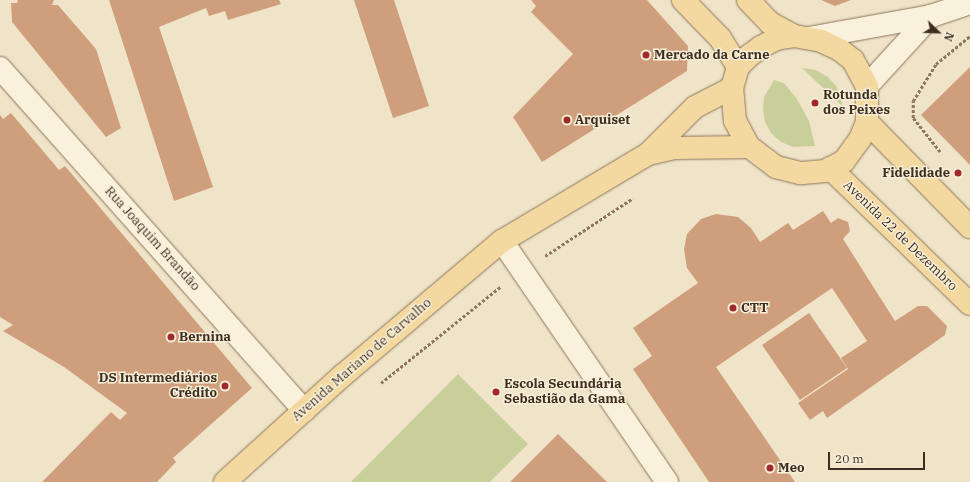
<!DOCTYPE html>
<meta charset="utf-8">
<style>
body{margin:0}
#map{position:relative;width:970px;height:482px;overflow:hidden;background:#f0e4c8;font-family:"IBM Plex Serif",serif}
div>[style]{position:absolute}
.green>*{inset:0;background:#c9cf9b}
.building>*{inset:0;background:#cf9f7d}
.path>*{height:2.5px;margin-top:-1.25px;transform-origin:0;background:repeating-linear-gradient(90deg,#8d765c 0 3px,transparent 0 5px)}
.roads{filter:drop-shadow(0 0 1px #8d765c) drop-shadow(0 0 1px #8d765c)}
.minor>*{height:22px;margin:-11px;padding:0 11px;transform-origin:11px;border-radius:11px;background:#faf1dc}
.major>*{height:22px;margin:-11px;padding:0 11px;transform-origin:11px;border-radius:11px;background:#f3d9a0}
.dots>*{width:11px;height:11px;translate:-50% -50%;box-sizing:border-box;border:2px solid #f7eed8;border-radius:50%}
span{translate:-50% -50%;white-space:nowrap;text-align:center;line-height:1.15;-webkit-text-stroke:3px #f7eed8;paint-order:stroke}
.poi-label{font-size:13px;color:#3d2e20;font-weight:700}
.left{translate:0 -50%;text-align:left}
.right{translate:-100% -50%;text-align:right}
.street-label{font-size:13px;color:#3d2e20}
.north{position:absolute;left:918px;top:12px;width:40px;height:40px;-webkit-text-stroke:3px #f7eed8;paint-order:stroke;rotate:113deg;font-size:11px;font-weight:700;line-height:16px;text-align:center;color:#3d2e20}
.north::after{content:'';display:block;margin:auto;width:14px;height:18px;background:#3d2e20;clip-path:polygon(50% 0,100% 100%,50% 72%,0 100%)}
.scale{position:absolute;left:828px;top:452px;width:97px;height:18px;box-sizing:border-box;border:2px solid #3d2e20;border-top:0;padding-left:5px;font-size:12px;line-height:14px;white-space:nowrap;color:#3d2e20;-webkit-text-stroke:3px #f7eed8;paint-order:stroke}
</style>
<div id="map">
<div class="green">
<i style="clip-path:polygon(802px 68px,816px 70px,828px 77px,837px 87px,843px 107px)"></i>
<i style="clip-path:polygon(774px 80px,784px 83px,797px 99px,809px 121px,815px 146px,793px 147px,781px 142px,771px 133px,765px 122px,763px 110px,764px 97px)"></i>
<i style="clip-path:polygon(458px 374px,528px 444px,490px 482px,351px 482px)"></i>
</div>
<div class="building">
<i style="clip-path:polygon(18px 0,54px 0,52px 5px,58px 5px,96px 49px,121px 128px,106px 137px,12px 22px,11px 3px,17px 3px)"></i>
<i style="clip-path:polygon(109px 0,279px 0,281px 4px,228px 20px,225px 11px,209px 16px,206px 8px,159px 27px,213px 187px,174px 201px)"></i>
<i style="clip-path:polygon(354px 0,394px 0,429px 106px,393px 118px)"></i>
<i style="clip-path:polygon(531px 0,647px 0,688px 46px,687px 71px,542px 162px,513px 117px,573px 54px,531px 12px,536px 6px)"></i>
<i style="clip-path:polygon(821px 0,851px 0,835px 6px)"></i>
<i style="clip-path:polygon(970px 67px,970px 165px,921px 115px)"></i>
<i style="clip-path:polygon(11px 113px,59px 170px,65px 166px,252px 388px,173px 458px,176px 462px,157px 482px,42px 482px,111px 412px,120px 420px,127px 413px,64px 367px,3px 331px,13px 325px,0 317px,0 115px,3px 119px)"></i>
<i style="clip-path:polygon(823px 211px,831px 223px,838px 218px,848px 222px,850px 231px,843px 239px,895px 321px,918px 306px,927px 306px,947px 326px,945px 335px,827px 418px,823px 411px,810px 420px,798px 403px,848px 369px,841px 358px,867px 341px,832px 288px,716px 367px,795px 482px,709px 482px,633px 369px,652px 356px,633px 328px,698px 283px,687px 268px,684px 249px,687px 234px,701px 219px,716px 214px,738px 217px,751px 228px,760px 242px,788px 223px,793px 230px)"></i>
<i style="clip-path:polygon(809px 313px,847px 368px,800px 400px,762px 345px)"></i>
<i style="clip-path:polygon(558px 434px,607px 482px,510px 482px)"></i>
</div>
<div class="path">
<i style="left:940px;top:152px;width:43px;rotate:-128.5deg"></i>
<i style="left:913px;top:118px;width:17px;rotate:-90deg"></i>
<i style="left:913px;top:101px;width:44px;rotate:-58.1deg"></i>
<i style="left:936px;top:64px;width:44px;rotate:-39.5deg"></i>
<i style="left:545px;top:256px;width:105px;rotate:-33.4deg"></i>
<i style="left:381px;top:383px;width:153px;rotate:-38.9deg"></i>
</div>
<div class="roads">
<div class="minor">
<i style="left:809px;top:38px;width:124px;rotate:-10.2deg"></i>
<i style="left:931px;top:16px;width:41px;rotate:-18.4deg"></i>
<i style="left:0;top:68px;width:458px;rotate:48.4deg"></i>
<i style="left:867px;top:86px;width:95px;rotate:-47.6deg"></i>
<i style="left:502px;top:241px;width:292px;rotate:55.6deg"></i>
</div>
<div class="major">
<i style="left:683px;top:0;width:53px;rotate:45.8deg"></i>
<i style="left:720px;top:38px;width:34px;rotate:58deg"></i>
<i style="left:748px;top:0;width:32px;rotate:46deg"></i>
<i style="left:770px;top:23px;width:27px;rotate:28deg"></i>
<i style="left:794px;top:36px;width:27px;rotate:10deg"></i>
<i style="left:821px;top:41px;width:21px;rotate:25deg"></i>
<i style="left:840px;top:50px;width:16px;rotate:38deg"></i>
<i style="left:853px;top:60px;width:30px;rotate:62deg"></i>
<i style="left:867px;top:86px;width:36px;rotate:90deg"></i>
<i style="left:867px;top:122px;width:18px;rotate:112deg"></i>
<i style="left:860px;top:139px;width:27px;rotate:126deg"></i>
<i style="left:844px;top:161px;width:21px;rotate:152deg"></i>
<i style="left:825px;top:171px;width:25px;rotate:175deg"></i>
<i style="left:800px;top:173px;width:25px;rotate:-166deg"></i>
<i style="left:776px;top:167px;width:34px;rotate:-143deg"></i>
<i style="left:749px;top:147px;width:30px;rotate:-118deg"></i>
<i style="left:735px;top:121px;width:33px;rotate:-95deg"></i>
<i style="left:732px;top:88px;width:22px;rotate:-74deg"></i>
<i style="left:738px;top:67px;width:17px;rotate:-45deg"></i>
<i style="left:750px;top:55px;width:14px;rotate:-36deg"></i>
<i style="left:761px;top:47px;width:17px;rotate:-28deg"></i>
<i style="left:776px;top:39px;width:18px;rotate:-9deg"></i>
<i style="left:867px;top:122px;width:147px;rotate:45.6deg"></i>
<i style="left:648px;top:154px;width:27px;rotate:-13deg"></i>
<i style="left:674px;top:148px;width:75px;rotate:-0.8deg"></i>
<i style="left:830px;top:168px;width:195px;rotate:44.2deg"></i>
<i style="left:225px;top:482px;width:158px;rotate:-42.2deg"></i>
<i style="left:342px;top:376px;width:209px;rotate:-40.2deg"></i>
<i style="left:502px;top:241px;width:170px;rotate:-30.8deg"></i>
<i style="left:648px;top:154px;width:66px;rotate:-45deg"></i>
<i style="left:695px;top:107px;width:42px;rotate:-27.2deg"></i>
</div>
</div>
<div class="dots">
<i style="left:646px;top:55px;background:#9e2a2b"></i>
<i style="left:815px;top:103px;background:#9e2a2b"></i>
<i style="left:567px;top:120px;background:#9e2a2b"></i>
<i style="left:958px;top:173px;background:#9e2a2b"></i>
<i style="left:733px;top:308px;background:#9e2a2b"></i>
<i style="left:171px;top:337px;background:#9e2a2b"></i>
<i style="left:225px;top:386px;background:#9e2a2b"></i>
<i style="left:496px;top:392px;background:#9e2a2b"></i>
<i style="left:770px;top:468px;background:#9e2a2b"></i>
</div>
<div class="poi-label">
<span class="left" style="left:654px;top:55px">Mercado da Carne</span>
<span class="left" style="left:823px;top:103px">Rotunda<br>dos Peixes</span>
<span class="left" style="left:575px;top:120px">Arquiset</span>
<span class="right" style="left:950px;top:173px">Fidelidade</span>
<span class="left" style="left:741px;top:308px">CTT</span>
<span class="left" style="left:179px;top:337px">Bernina</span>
<span class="right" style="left:217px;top:386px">DS Intermediários<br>Crédito</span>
<span class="left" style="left:504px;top:392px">Escola Secundária<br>Sebastião da Gama</span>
<span class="left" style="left:778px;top:468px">Meo</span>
</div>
<div class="street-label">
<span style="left:900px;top:236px;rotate:44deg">Avenida 22 de Dezembro</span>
<span style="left:152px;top:239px;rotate:48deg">Rua Joaquim Brandão</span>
<span style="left:362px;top:360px;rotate:-41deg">Avenida Mariano de Carvalho</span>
</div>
<div class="north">N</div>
<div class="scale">20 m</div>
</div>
